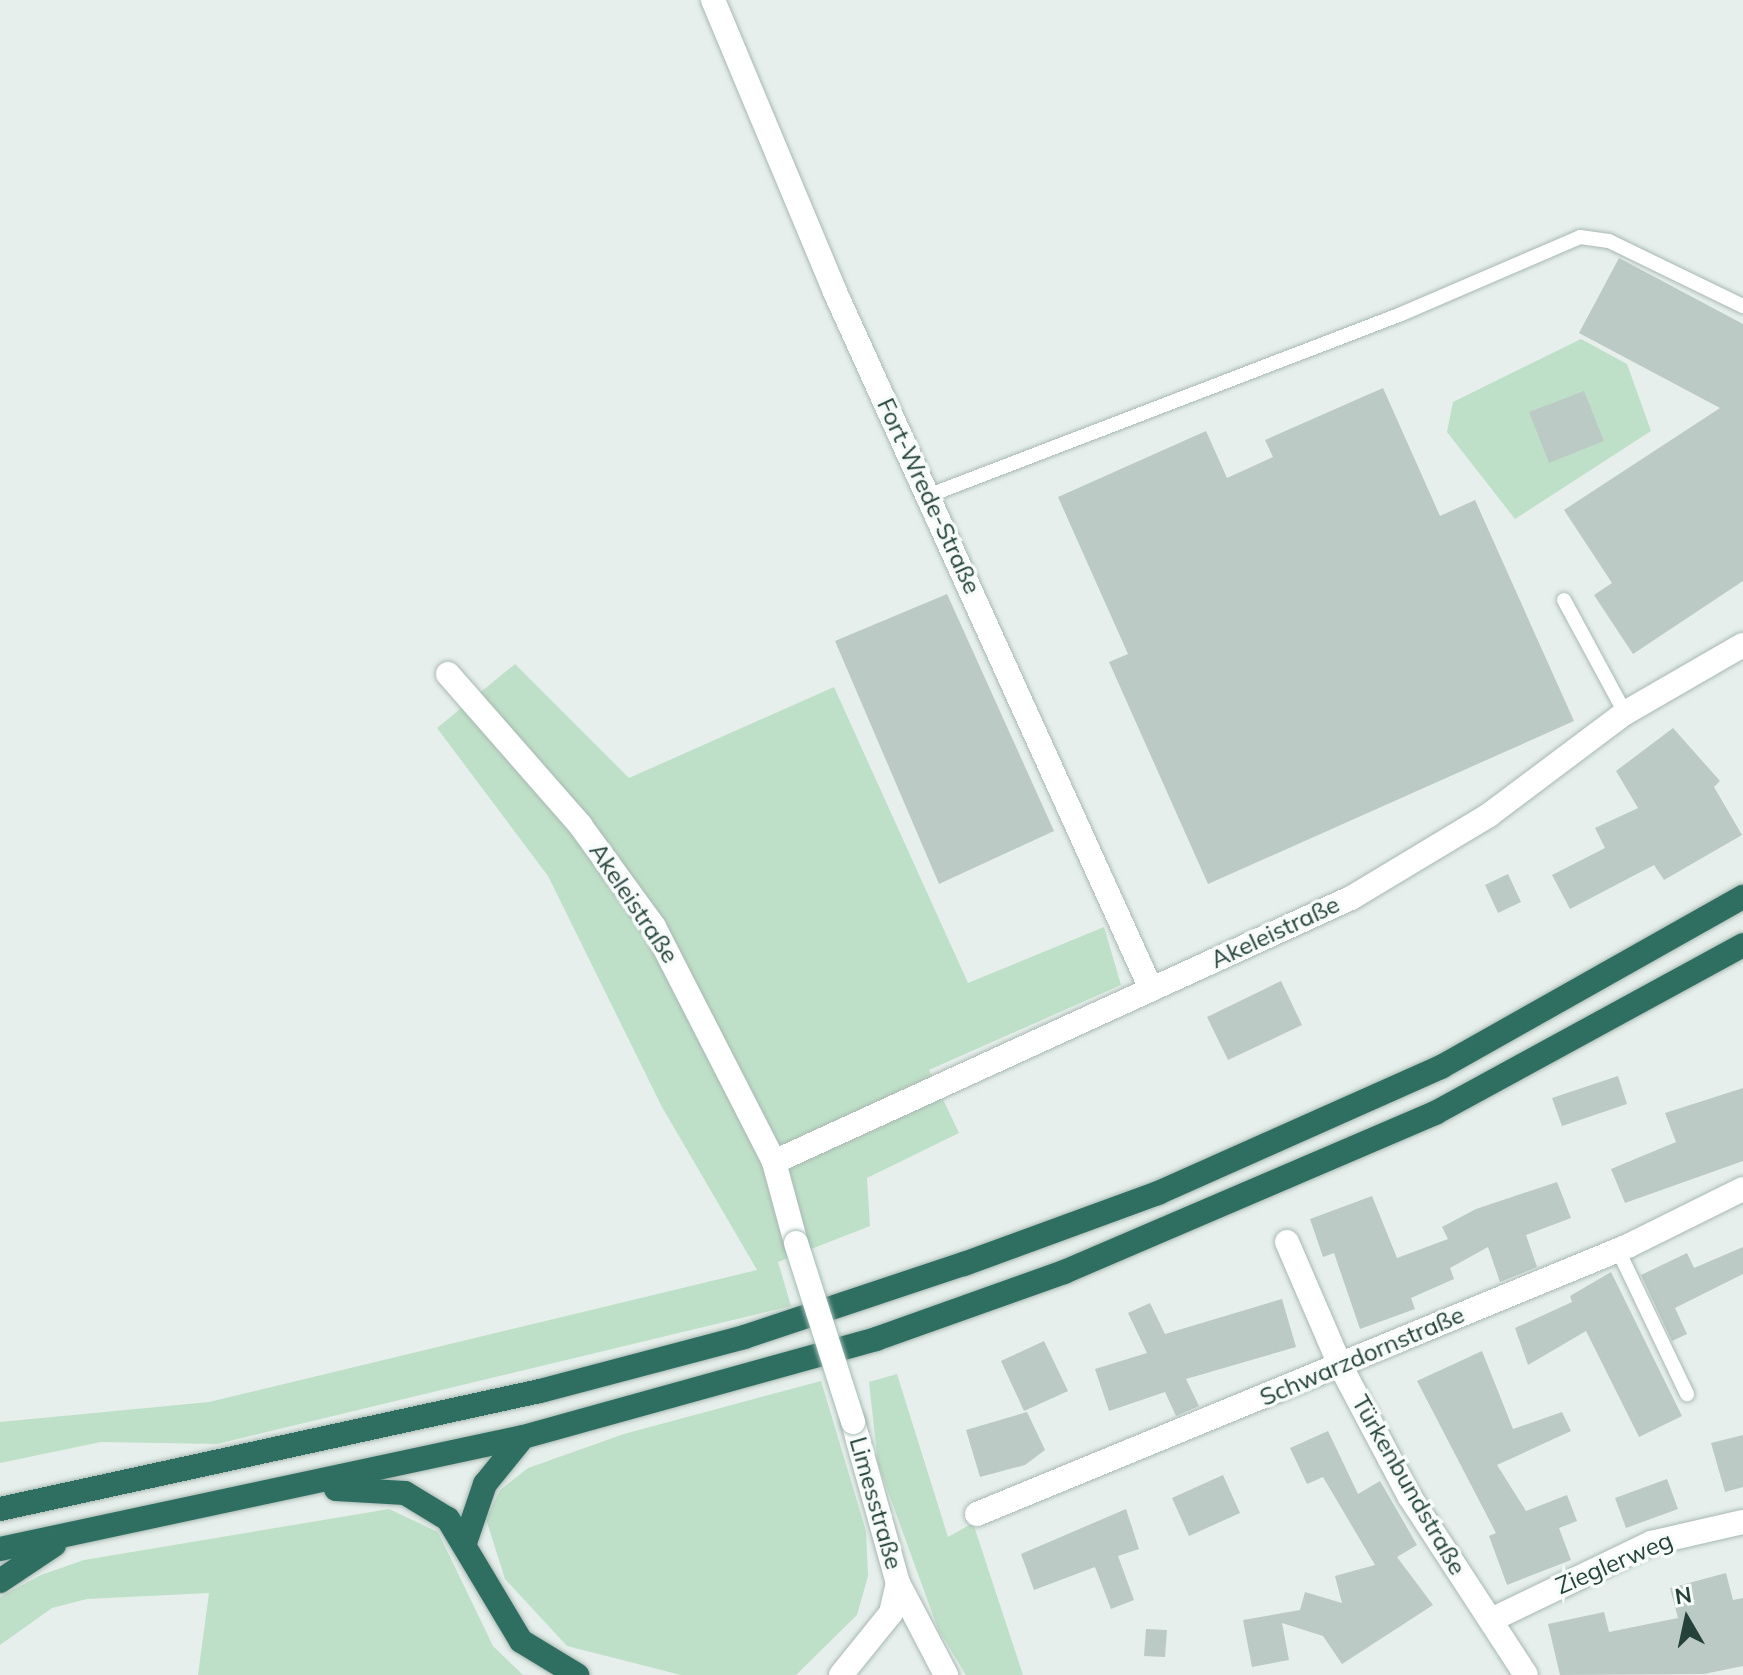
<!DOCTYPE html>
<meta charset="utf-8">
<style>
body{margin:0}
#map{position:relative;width:1743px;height:1675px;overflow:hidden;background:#e6efeb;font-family:Mulish,sans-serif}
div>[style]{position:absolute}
.green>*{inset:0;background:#bfe0c8}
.building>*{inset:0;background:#bbcac4}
.roads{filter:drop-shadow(0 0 2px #a8b8b2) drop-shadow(0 0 2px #a8b8b2)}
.lane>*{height:14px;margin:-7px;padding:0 7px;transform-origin:7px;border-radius:7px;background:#fff}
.street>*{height:24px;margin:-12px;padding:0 12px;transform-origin:12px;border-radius:12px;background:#fff}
.secondary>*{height:24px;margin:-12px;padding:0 12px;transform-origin:12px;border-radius:12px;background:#fff}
.highway>*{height:24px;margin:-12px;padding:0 12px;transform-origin:12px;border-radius:12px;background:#2f6f62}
.bridges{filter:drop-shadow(0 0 2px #a4bbb3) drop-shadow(0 0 2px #a4bbb3)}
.secondary-bridge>*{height:24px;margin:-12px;padding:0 12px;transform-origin:12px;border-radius:12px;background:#fff}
span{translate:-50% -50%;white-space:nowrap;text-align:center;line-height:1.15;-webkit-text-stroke:7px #f7fbf9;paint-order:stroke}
.street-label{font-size:24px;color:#24423a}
.north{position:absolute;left:1647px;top:1579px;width:80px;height:80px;-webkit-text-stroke:6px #f7fbf9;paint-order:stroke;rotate:351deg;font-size:22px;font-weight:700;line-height:32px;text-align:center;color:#24423a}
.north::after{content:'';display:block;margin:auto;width:28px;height:36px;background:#24423a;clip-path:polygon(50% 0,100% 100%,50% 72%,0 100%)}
</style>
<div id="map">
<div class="green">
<i style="clip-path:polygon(1581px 339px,1627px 364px,1651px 431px,1515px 519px,1447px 432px,1453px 402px)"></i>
<i style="clip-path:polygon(515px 664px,629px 778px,834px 687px,968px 983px,1104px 927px,1121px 985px,929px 1070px,959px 1133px,867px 1178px,870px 1226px,778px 1262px,791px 1306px,217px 1444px,101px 1442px,0 1463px,0 1422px,209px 1402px,757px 1270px,662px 1107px,548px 876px,437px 728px)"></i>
<i style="clip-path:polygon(897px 1374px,948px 1537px,973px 1523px,1023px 1675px,966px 1675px,938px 1629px,878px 1464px,869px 1382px)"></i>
<i style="clip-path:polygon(821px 1381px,866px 1531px,868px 1576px,857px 1615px,796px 1675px,681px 1675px,567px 1646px,505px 1579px,486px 1519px,500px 1490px,528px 1468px,624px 1434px)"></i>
<i style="clip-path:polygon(389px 1509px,438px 1532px,493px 1646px,523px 1675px,198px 1675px,209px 1593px,87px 1599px,52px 1608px,0 1645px,0 1597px,41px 1575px,84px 1560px)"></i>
</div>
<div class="building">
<i style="clip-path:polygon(1619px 258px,1743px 324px,1743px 581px,1633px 654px,1594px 595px,1612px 583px,1564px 510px,1720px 408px,1579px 333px)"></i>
<i style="clip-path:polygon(1383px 388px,1440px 516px,1475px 500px,1574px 721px,1208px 884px,1109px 662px,1128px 654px,1058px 497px,1206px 431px,1227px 478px,1273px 457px,1265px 440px)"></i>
<i style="clip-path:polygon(1584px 391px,1604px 441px,1549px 463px,1529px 412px)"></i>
<i style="clip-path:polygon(947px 594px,1054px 831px,939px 884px,835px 641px)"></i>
<i style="clip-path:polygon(1673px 728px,1720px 781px,1714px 787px,1742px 835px,1664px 880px,1654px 865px,1570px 909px,1552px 875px,1605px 848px,1595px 828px,1638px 808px,1616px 771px)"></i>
<i style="clip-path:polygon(1508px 874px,1521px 902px,1498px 913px,1485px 885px)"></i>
<i style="clip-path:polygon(1281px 981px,1302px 1025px,1228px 1060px,1207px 1017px)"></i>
<i style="clip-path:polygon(1618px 1076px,1627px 1104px,1562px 1126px,1552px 1098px)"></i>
<i style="clip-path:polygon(1743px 1088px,1743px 1161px,1625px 1203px,1611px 1169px,1676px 1142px,1665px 1113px)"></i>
<i style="clip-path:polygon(1557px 1182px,1571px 1218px,1526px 1235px,1537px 1267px,1500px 1282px,1488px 1247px,1450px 1268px,1454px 1279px,1411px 1298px,1415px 1309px,1360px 1329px,1334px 1253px,1323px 1257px,1310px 1219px,1372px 1196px,1397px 1258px,1448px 1239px,1442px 1227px,1476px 1209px)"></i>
<i style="clip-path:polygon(1743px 1247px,1743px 1274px,1675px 1308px,1687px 1334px,1672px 1341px,1641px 1275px,1687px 1253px,1694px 1268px)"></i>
<i style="clip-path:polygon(1611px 1272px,1682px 1416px,1639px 1437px,1586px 1331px,1528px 1365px,1515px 1328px,1572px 1302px,1570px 1296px)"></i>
<i style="clip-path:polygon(1282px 1299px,1296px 1347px,1186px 1379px,1199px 1406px,1176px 1416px,1165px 1392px,1109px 1411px,1095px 1369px,1147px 1353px,1128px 1313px,1150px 1303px,1165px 1334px)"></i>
<i style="clip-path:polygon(1044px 1341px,1068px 1391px,1024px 1411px,1001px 1361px)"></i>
<i style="clip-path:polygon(1482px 1351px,1513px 1429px,1562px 1412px,1571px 1431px,1497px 1465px,1526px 1511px,1567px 1495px,1577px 1521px,1559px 1528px,1571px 1560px,1507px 1585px,1489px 1536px,1496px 1533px,1417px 1381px)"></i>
<i style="clip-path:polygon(1027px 1412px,1045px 1450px,1025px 1465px,980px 1477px,966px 1430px)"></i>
<i style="clip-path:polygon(1328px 1431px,1358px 1494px,1380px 1481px,1417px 1545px,1397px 1557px,1433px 1605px,1342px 1664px,1323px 1636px,1282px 1623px,1289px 1660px,1252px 1667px,1243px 1620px,1300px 1610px,1305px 1592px,1342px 1603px,1335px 1576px,1375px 1565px,1323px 1477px,1307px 1484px,1290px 1448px)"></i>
<i style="clip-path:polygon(1743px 1435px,1743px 1487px,1725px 1492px,1711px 1443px)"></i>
<i style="clip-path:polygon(1223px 1475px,1240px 1513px,1189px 1536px,1172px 1498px)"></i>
<i style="clip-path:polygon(1667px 1479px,1678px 1509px,1626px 1528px,1615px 1498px)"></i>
<i style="clip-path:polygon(1126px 1509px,1139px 1549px,1118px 1556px,1134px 1600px,1111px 1609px,1095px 1567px,1034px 1590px,1021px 1554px)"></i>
<i style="clip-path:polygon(1726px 1573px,1733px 1600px,1743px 1598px,1743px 1666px,1704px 1674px,1560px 1675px,1548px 1624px,1604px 1612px,1609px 1632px,1678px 1618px,1670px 1588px)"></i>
<i style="clip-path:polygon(1146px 1629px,1167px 1630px,1165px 1657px,1144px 1656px)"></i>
</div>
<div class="roads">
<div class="lane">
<i style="left:930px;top:495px;width:502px;rotate:-21deg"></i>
<i style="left:1399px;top:315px;width:197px;rotate:-23.3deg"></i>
<i style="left:1580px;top:237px;width:29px;rotate:8deg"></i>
<i style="left:1609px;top:241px;width:149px;rotate:25.9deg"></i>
<i style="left:1564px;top:600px;width:128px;rotate:61.6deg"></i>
<i style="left:1618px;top:1250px;width:160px;rotate:64.4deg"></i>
</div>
<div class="street">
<i style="left:713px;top:0;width:316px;rotate:67.3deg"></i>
<i style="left:835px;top:292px;width:765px;rotate:65.61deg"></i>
<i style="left:448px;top:674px;width:201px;rotate:48.8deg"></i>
<i style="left:580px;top:825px;width:126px;rotate:54deg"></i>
<i style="left:654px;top:927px;width:264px;rotate:62.9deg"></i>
<i style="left:1287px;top:1242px;width:134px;rotate:66.7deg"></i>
<i style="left:1340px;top:1365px;width:149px;rotate:62.1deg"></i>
<i style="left:1410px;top:1497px;width:212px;rotate:56.9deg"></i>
<i style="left:977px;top:1514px;width:704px;rotate:-22.38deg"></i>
<i style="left:1628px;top:1246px;width:128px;rotate:-26.4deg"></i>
<i style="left:1491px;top:1620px;width:178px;rotate:-25.7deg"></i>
<i style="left:1651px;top:1543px;width:94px;rotate:-12.9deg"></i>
</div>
<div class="secondary">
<i style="left:796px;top:1243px;width:84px;rotate:-105.2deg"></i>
<i style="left:774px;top:1162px;width:635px;rotate:-24.59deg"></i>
<i style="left:1351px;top:898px;width:161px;rotate:-31deg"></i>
<i style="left:1489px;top:815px;width:170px;rotate:-36.9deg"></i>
<i style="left:1625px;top:713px;width:136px;rotate:-30deg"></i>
<i style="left:853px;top:1422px;width:167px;rotate:74.4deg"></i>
<i style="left:898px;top:1583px;width:104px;rotate:62.4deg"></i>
<i style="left:841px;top:1675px;width:80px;rotate:-51.1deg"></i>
<i style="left:891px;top:1613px;width:31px;rotate:-77deg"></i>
</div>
<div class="highway">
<i style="left:336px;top:1489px;width:69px;rotate:3.3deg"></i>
<i style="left:405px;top:1493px;width:50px;rotate:31.2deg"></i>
<i style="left:448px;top:1519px;width:142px;rotate:59.1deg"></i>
<i style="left:521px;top:1641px;width:66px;rotate:31.3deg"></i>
<i style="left:0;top:1509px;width:553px;rotate:-12.33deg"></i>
<i style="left:540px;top:1391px;width:211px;rotate:-14.8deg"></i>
<i style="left:744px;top:1337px;width:232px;rotate:-18.4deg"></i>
<i style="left:964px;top:1264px;width:207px;rotate:-20.1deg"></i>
<i style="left:1158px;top:1193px;width:310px;rotate:-24deg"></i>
<i style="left:1441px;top:1067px;width:347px;rotate:-29.4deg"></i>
<i style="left:466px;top:1540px;width:59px;rotate:-71.3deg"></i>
<i style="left:485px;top:1484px;width:60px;rotate:-51deg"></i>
<i style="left:0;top:1549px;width:535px;rotate:-12.09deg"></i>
<i style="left:523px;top:1437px;width:366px;rotate:-15.5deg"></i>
<i style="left:876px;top:1339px;width:200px;rotate:-19.6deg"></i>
<i style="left:1064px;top:1272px;width:404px;rotate:-23.2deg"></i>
<i style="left:1435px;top:1113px;width:351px;rotate:-28.6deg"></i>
<i style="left:0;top:1581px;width:65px;rotate:-33.7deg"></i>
</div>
</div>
<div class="bridges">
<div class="secondary-bridge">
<i style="left:796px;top:1243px;width:188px;rotate:72.3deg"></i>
</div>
</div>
<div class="street-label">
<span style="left:929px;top:496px;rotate:65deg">Fort-Wrede-Straße</span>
<span style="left:634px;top:903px;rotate:56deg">Akeleistraße</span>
<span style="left:1275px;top:932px;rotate:-25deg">Akeleistraße</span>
<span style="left:1362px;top:1356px;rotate:-23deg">Schwarzdornstraße</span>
<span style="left:1409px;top:1485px;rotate:60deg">Türkenbundstraße</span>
<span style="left:876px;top:1503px;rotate:74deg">Limesstraße</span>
<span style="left:1614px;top:1563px;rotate:-23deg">Zieglerweg</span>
</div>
<div class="north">N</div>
</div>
